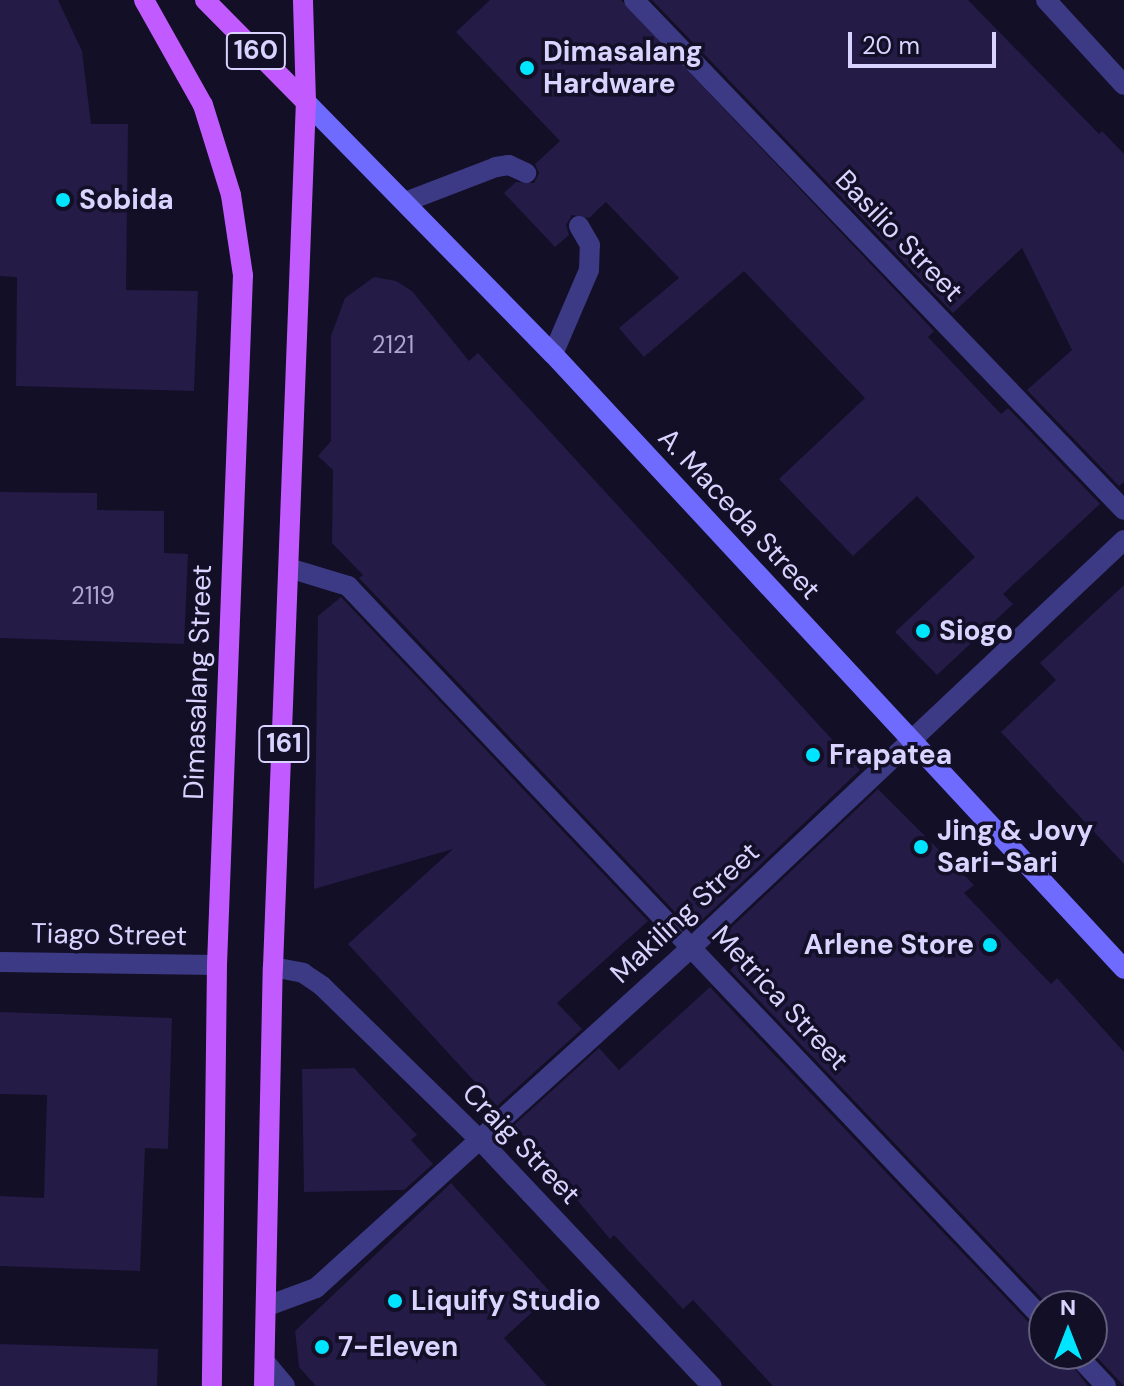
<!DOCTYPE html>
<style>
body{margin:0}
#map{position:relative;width:1124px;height:1386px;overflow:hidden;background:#130f26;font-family:"DM Sans",sans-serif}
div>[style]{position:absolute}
.building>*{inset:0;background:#241b47}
.lane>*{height:20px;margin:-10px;padding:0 10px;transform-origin:10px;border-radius:10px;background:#3d3a85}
.street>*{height:20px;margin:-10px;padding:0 10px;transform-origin:10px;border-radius:10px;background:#3d3a85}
.secondary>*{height:20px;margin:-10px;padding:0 10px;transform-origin:10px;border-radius:10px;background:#6f6bff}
.primary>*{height:20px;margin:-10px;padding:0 10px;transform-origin:10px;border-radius:10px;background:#c25bff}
.dots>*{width:22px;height:22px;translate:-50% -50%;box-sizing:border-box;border:4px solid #130f26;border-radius:50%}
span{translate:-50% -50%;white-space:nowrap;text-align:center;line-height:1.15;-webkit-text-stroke:7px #130f26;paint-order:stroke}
.number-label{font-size:24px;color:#aca6d1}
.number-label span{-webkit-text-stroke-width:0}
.shield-label span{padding:2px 6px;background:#130f26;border:2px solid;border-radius:6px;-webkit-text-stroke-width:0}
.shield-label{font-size:26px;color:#d9d4ff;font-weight:700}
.poi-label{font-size:28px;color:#d9d4ff;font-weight:700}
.left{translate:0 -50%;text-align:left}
.right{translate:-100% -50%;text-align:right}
.street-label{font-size:28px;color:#d9d4ff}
.north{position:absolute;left:1028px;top:1290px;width:80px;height:80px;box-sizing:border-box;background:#130f26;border:2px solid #625e7d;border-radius:50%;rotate:0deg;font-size:22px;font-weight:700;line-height:32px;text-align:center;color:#d9d4ff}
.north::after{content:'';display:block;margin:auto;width:28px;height:36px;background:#00e5ff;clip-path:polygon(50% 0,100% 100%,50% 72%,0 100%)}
.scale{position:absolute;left:848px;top:32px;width:148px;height:36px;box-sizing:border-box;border:4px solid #d9d4ff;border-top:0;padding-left:10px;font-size:24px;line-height:28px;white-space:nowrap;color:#d9d4ff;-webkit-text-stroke:6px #130f26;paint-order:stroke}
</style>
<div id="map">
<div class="building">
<i style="clip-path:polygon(0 0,58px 0,82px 51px,91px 124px,128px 124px,126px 290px,198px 291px,194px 391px,16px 386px,17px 277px,0 276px)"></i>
<i style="clip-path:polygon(490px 0,621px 0,934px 331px,928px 337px,1001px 414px,1008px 408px,1100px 504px,1003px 594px,1013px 604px,937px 675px,895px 632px,975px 557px,917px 496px,853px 556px,779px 479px,865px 398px,744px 271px,644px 357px,619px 328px,679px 278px,606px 202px,589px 218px,572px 215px,566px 225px,569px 235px,555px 247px,504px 193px,516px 182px,534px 183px,539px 173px,535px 164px,560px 141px,456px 32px)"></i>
<i style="clip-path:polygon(652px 0,968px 0,1099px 134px,1102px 131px,1124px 154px,1124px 482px,1119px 486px,1027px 390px,1072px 350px,1022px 248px,953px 313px)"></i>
<i style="clip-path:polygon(374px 277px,396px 281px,412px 291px,469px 361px,478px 353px,860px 770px,701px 921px,684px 904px,675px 912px,359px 578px,363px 575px,332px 543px,333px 470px,318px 456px,331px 441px,331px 336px,345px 298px)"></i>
<i style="clip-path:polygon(0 492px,97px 493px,97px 510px,164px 511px,164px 553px,188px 554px,184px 644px,0 638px)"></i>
<i style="clip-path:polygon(1124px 585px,1124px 864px,1001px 732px,1056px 680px,1040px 663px)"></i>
<i style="clip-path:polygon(341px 597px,648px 921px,557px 1003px,582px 1029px,497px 1106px,348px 944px,453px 849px,314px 889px,318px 616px)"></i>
<i style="clip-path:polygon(878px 789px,974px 885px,964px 893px,1051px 984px,1057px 978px,1124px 1052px,1124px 1386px,1092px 1352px,1092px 1306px,1049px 1306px,730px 970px,738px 962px,718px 940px)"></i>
<i style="clip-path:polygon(710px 987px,1035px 1329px,1044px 1333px,1044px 1354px,1063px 1354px,1088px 1386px,773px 1386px,693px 1300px,683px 1309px,614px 1235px,610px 1239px,514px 1125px,599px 1048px,619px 1070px)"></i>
<i style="clip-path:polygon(0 1012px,172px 1018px,168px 1149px,145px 1148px,140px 1271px,0 1266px,0 1196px,44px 1198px,47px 1095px,0 1094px)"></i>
<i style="clip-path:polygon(354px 1068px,417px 1135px,411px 1140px,433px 1164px,404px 1190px,304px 1192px,302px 1069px)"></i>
<i style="clip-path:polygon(451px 1183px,552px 1294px,504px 1338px,547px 1386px,316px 1386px,299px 1367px,295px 1331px)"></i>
<i style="clip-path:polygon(0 1344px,158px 1349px,157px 1386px,0 1386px)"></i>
</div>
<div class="lane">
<i style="left:405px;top:202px;width:97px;rotate:-21deg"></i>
<i style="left:496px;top:167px;width:13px;rotate:-9deg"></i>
<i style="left:509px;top:165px;width:19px;rotate:25deg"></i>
<i style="left:553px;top:354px;width:91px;rotate:-66.8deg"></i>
<i style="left:589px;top:270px;width:25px;rotate:-88deg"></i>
<i style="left:590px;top:245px;width:22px;rotate:-120deg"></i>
</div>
<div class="street">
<i style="left:634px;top:0;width:707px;rotate:46.15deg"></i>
<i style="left:1046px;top:0;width:115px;rotate:47.5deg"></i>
<i style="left:292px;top:569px;width:59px;rotate:16.9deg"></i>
<i style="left:348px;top:586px;width:1012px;rotate:46.52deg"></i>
<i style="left:0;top:962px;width:217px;rotate:0.8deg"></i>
<i style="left:273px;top:967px;width:31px;rotate:11deg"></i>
<i style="left:303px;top:973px;width:23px;rotate:34deg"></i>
<i style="left:322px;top:986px;width:221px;rotate:44.3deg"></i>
<i style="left:480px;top:1140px;width:338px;rotate:46.7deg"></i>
<i style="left:270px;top:1305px;width:49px;rotate:-20.3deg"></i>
<i style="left:316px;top:1288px;width:509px;rotate:-42.21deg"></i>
<i style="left:693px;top:946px;width:592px;rotate:-43.29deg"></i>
<i style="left:1076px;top:1354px;width:44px;rotate:46.8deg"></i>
<i style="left:265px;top:1362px;width:31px;rotate:50deg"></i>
</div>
<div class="secondary">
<i style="left:306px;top:102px;width:353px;rotate:45.6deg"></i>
<i style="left:553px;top:354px;width:839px;rotate:47.12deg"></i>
</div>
<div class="primary">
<i style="left:144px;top:0;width:120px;rotate:60.7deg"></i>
<i style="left:203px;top:105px;width:94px;rotate:72.7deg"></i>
<i style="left:231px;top:195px;width:81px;rotate:81.5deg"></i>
<i style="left:243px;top:275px;width:690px;rotate:92.16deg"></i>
<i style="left:217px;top:965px;width:421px;rotate:90.7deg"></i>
<i style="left:205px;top:0;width:144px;rotate:45.3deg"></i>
<i style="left:264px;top:1386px;width:419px;rotate:-88.8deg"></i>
<i style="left:273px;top:967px;width:866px;rotate:-87.82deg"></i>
<i style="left:306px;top:102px;width:102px;rotate:-91.7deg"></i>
</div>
<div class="dots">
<i style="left:527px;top:68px;background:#00e5ff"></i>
<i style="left:63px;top:200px;background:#00e5ff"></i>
<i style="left:923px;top:631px;background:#00e5ff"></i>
<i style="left:813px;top:755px;background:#00e5ff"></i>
<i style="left:921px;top:847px;background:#00e5ff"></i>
<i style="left:990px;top:945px;background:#00e5ff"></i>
<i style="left:395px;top:1301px;background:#00e5ff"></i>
<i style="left:322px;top:1347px;background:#00e5ff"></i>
</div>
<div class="number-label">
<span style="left:393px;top:345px">2121</span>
<span style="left:93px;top:596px">2119</span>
</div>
<div class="shield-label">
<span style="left:256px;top:51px">160</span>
<span style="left:284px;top:744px">161</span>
</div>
<div class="poi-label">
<span class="left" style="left:543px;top:68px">Dimasalang<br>Hardware</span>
<span class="left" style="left:79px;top:200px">Sobida</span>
<span class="left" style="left:939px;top:631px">Siogo</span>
<span class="left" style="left:829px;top:755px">Frapatea</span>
<span class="left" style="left:937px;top:847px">Jing &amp; Jovy<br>Sari-Sari</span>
<span class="right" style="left:974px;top:945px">Arlene Store</span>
<span class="left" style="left:411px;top:1301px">Liquify Studio</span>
<span class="left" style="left:338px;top:1347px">7-Eleven</span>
</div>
<div class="street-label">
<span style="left:899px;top:236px;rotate:46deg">Basilio Street</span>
<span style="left:739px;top:514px;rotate:47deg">A. Maceda Street</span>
<span style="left:198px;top:682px;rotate:-88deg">Dimasalang Street</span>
<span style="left:685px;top:913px;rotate:-43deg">Makiling Street</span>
<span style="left:109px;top:935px;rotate:1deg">Tiago Street</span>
<span style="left:780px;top:998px;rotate:47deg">Metrica Street</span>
<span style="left:521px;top:1144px;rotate:46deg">Craig Street</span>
</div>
<div class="north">N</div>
<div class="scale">20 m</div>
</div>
